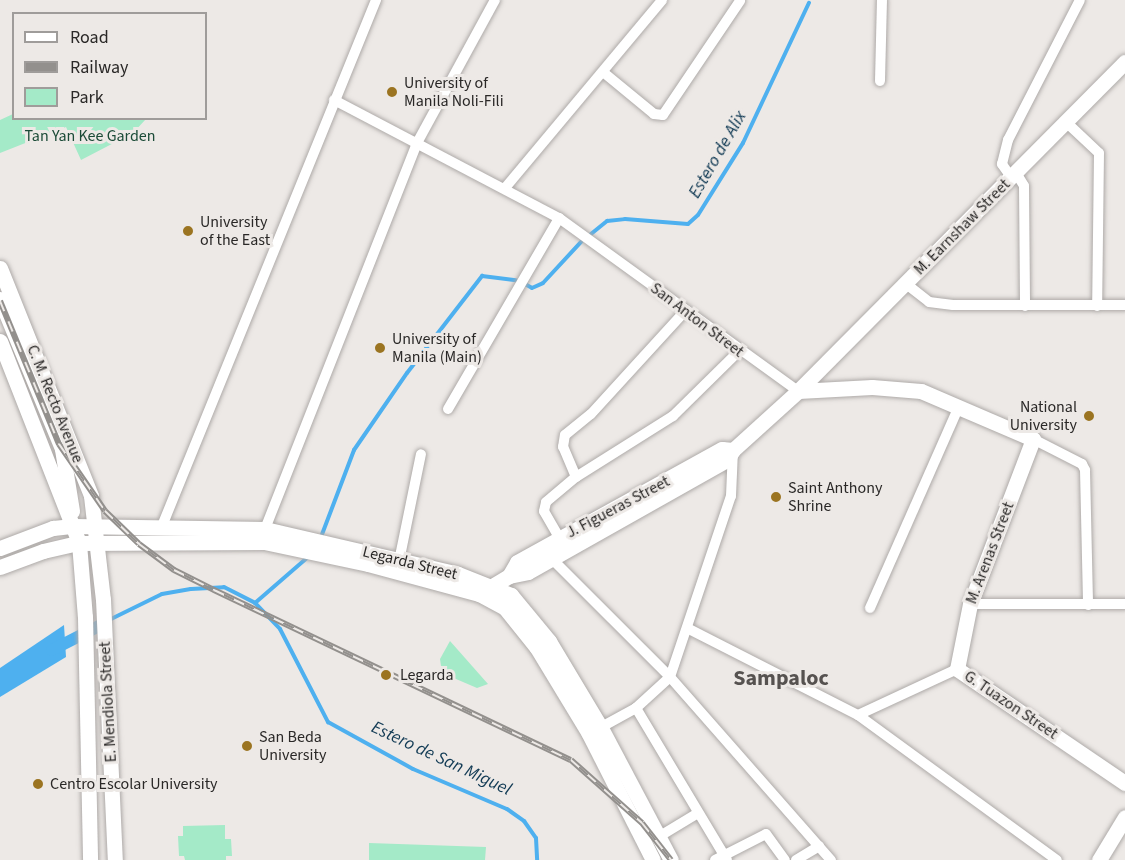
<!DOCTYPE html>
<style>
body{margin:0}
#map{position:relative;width:1125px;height:860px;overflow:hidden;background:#ede9e6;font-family:"Source Sans 3",sans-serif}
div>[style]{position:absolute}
.green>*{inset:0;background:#a4eac8}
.water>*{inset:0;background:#4eb0ef}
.stream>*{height:4px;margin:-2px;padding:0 2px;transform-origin:2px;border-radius:2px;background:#4eb0ef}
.canal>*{height:12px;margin:-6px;padding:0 6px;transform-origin:6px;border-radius:6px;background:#4eb0ef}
.roads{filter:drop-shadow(0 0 2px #aeaaa8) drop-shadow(0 0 2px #aeaaa8)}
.street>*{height:10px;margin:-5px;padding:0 5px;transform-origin:5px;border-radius:5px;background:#fff}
.secondary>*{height:15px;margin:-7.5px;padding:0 7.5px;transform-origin:7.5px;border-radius:7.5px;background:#fff}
.rail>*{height:6px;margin-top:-3px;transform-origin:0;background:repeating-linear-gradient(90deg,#ede9e6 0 11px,#93908d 0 22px);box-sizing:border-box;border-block:2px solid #93908d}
.dots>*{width:16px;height:16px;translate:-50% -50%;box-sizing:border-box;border:3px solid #ede9e6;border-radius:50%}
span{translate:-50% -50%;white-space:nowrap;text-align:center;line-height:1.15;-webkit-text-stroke:6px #ede9e6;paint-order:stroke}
.poi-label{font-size:16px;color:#2a2827}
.left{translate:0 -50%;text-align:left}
.right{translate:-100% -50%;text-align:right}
.park-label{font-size:16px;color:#1b4b37}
.street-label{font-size:16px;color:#2a2827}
.water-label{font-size:18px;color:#113a54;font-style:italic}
.district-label{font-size:22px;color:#565250;font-weight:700}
.legend{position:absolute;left:12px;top:12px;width:195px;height:108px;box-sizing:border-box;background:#ede9e6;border:2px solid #9f9c9a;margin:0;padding:8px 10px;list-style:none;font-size:18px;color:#2a2827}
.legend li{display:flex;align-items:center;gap:12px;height:30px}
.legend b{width:30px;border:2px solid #9f9c9a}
</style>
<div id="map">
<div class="green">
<i style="clip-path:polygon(13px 114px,14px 118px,146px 119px,133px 133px,81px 160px,66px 127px,0 153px,0 120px)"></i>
<i style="clip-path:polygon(450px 641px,488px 684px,477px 688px,442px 673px,440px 659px)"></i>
<i style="clip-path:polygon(225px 825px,225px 839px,231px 839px,232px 856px,226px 856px,226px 860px,185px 860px,184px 856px,179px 856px,178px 836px,183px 836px,183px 826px)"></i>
<i style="clip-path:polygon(369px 843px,486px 847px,485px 860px,369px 860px)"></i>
</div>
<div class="water">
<i style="clip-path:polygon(64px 625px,66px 657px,0 697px,0 668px)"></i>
</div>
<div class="stream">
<i style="left:591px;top:234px;width:21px;rotate:-39deg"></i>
<i style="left:607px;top:221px;width:18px;rotate:-6deg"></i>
<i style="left:625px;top:219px;width:63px;rotate:4.5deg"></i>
<i style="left:688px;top:224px;width:13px;rotate:-42deg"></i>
<i style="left:698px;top:215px;width:85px;rotate:-58deg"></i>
<i style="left:743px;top:143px;width:155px;rotate:-64.8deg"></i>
<i style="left:523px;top:283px;width:10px;rotate:29deg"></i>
<i style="left:532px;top:288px;width:12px;rotate:-24deg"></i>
<i style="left:543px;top:283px;width:56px;rotate:-47.2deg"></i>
<i style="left:321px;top:537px;width:93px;rotate:-69.2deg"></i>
<i style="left:354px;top:450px;width:93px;rotate:-55.5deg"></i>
<i style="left:407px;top:373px;width:123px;rotate:-52.3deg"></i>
<i style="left:482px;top:276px;width:34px;rotate:7deg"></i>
<i style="left:255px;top:603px;width:69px;rotate:-40.9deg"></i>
<i style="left:109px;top:620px;width:59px;rotate:-26.1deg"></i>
<i style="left:162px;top:594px;width:29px;rotate:-10deg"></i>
<i style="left:191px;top:589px;width:33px;rotate:-3deg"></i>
<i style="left:224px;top:587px;width:35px;rotate:27deg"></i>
<i style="left:255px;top:603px;width:36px;rotate:46deg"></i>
<i style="left:280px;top:629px;width:105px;rotate:62.7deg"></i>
<i style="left:328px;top:722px;width:97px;rotate:28.9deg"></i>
<i style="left:413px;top:769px;width:102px;rotate:23.1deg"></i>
<i style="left:507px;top:809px;width:21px;rotate:35deg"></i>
<i style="left:524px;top:821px;width:21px;rotate:55deg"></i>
<i style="left:536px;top:838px;width:22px;rotate:87deg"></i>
</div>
<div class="canal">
<i style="left:52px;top:650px;width:53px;rotate:-27.1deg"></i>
</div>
<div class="roads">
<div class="street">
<i style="left:603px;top:72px;width:66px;rotate:39.5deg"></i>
<i style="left:654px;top:114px;width:9px;rotate:6deg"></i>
<i style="left:663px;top:115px;width:138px;rotate:-56deg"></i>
<i style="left:880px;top:81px;width:81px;rotate:-88.6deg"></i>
<i style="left:334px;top:100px;width:254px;rotate:27.7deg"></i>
<i style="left:559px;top:218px;width:295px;rotate:35.9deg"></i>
<i style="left:1066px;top:122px;width:45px;rotate:43.2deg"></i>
<i style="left:1099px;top:153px;width:153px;rotate:90.7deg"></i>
<i style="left:1016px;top:173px;width:15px;rotate:58deg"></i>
<i style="left:1024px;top:186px;width:120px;rotate:89.5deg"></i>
<i style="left:1011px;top:177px;width:16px;rotate:-125deg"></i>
<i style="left:1002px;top:164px;width:25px;rotate:-76deg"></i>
<i style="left:1008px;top:140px;width:157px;rotate:-62.8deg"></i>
<i style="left:505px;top:188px;width:245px;rotate:-50.1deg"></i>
<i style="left:905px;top:283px;width:31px;rotate:38deg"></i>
<i style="left:929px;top:302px;width:24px;rotate:7deg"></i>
<i style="left:953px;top:305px;width:172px"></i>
<i style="left:448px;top:409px;width:221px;rotate:-59.8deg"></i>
<i style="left:1033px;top:439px;width:55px;rotate:27deg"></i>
<i style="left:1082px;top:464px;width:7px;rotate:63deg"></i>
<i style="left:1085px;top:470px;width:135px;rotate:88.7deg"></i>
<i style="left:576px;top:477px;width:33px;rotate:-113deg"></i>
<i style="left:563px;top:447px;width:12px;rotate:-81deg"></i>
<i style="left:565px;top:435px;width:33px;rotate:-39deg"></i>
<i style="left:591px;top:414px;width:139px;rotate:-47.6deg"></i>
<i style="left:162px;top:526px;width:568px;rotate:-67.86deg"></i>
<i style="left:265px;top:529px;width:415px;rotate:-68.5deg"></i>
<i style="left:417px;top:143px;width:163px;rotate:-61.4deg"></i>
<i style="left:560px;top:539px;width:32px;rotate:-120deg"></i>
<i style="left:544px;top:511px;width:9px;rotate:-77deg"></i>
<i style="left:546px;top:502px;width:39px;rotate:-40deg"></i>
<i style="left:576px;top:477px;width:115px;rotate:-32.2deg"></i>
<i style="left:673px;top:416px;width:93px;rotate:-44.6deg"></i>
<i style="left:552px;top:559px;width:167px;rotate:45deg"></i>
<i style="left:670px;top:677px;width:244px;rotate:48.7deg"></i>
<i style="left:398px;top:566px;width:114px;rotate:-78.4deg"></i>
<i style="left:970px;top:604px;width:155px"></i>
<i style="left:870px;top:608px;width:221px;rotate:-66.2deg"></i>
<i style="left:687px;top:628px;width:192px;rotate:27deg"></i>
<i style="left:858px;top:715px;width:246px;rotate:36.1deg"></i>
<i style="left:636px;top:708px;width:177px;rotate:59.1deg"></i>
<i style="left:858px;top:715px;width:109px;rotate:-24.9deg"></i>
<i style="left:596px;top:730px;width:46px;rotate:-28.8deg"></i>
<i style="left:636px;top:708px;width:46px;rotate:-42.4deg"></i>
<i style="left:670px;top:677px;width:191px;rotate:-71.4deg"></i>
<i style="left:731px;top:496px;width:46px;rotate:-87.5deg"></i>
<i style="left:660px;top:836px;width:44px;rotate:-31.2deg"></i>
<i style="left:715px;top:860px;width:57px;rotate:-27deg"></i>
<i style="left:766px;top:834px;width:32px;rotate:54deg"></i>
<i style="left:796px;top:860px;width:27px;rotate:-31deg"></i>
</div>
<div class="secondary">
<i style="left:0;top:268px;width:245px;rotate:68.2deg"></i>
<i style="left:91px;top:496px;width:104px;rotate:83.4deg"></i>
<i style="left:103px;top:599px;width:261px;rotate:87.4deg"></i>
<i style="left:0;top:299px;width:162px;rotate:67.5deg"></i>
<i style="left:62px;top:449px;width:63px;rotate:80.8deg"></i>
<i style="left:0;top:341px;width:217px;rotate:68.6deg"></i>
<i style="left:79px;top:543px;width:74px;rotate:85.4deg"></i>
<i style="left:85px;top:617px;width:243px;rotate:88.8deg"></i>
<i style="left:798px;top:391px;width:74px;rotate:-3.1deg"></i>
<i style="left:872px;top:387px;width:49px;rotate:4.7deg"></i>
<i style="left:921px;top:391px;width:122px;rotate:23.2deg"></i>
<i style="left:1033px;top:439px;width:177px;rotate:110.9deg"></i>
<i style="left:970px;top:604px;width:66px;rotate:101.3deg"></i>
<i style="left:957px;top:669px;width:203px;rotate:34.2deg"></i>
<i style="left:0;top:548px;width:57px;rotate:-20.7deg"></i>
<i style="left:53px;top:528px;width:20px;rotate:-6deg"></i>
<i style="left:73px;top:526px;width:192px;rotate:0.9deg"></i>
<i style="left:265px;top:529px;width:198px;rotate:13.1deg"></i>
<i style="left:458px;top:574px;width:57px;rotate:21.6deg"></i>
<i style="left:511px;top:595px;width:60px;rotate:50.4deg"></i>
<i style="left:549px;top:641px;width:101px;rotate:59.1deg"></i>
<i style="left:601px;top:728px;width:149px;rotate:62.1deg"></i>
<i style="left:0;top:567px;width:46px;rotate:-20.4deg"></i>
<i style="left:43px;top:551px;width:37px;rotate:-13deg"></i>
<i style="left:79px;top:543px;width:185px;rotate:-0.3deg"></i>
<i style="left:264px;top:542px;width:106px;rotate:11.9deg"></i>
<i style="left:368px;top:564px;width:115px;rotate:15.1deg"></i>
<i style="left:479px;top:594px;width:30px;rotate:28deg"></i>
<i style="left:505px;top:608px;width:51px;rotate:51.3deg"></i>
<i style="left:537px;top:648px;width:100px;rotate:58.8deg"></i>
<i style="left:589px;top:734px;width:141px;rotate:63.1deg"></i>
<i style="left:509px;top:576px;width:16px;rotate:-60deg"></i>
<i style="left:517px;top:562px;width:234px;rotate:-28.9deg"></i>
<i style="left:722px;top:449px;width:11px;rotate:5deg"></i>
<i style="left:479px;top:594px;width:35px;rotate:-31deg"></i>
<i style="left:509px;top:576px;width:19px;rotate:-12deg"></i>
<i style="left:528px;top:572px;width:228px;rotate:-29.4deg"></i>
<i style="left:727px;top:460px;width:12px;rotate:-59deg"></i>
<i style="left:733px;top:450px;width:88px;rotate:-42.2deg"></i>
<i style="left:798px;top:391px;width:464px;rotate:-45.2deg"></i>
<i style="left:1099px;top:860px;width:50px;rotate:-58.8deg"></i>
</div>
</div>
<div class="rail">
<i style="left:0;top:301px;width:155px;rotate:67.6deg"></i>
<i style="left:59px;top:444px;width:81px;rotate:55.5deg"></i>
<i style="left:105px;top:511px;width:47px;rotate:44.1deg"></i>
<i style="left:139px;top:544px;width:44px;rotate:36.6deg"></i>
<i style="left:174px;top:570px;width:45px;rotate:26.6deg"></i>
<i style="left:214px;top:590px;width:395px;rotate:25.5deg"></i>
<i style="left:571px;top:760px;width:95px;rotate:41.6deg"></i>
<i style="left:642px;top:823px;width:47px;rotate:51.9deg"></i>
</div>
<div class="dots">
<i style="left:392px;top:92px;background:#9b7421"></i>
<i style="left:188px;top:231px;background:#9b7421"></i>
<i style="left:380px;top:348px;background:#9b7421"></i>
<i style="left:1089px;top:416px;background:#9b7421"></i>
<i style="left:776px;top:497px;background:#9b7421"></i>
<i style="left:386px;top:675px;background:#9b7421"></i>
<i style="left:247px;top:746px;background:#9b7421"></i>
<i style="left:38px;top:784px;background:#9b7421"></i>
</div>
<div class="poi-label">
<span class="left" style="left:404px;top:92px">University of<br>Manila Noli-Fili</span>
<span class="left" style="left:200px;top:231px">University<br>of the East</span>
<span class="left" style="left:392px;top:348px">University of<br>Manila (Main)</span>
<span class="right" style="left:1077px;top:416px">National<br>University</span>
<span class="left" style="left:788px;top:497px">Saint Anthony<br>Shrine</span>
<span class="left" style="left:400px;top:675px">Legarda</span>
<span class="left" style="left:259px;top:746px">San Beda<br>University</span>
<span class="left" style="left:50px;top:784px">Centro Escolar University</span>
</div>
<div class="park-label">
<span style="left:90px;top:136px">Tan Yan Kee Garden</span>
</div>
<div class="street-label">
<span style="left:962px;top:227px;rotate:-45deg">M. Earnshaw Street</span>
<span style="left:697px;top:320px;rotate:37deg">San Anton Street</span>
<span style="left:55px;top:404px;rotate:68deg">C. M. Recto Avenue</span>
<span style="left:618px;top:507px;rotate:-28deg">J. Figueras Street</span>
<span style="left:990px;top:553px;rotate:-69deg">M. Arenas Street</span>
<span style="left:410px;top:563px;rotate:14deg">Legarda Street</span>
<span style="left:108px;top:702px;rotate:-93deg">E. Mendiola Street</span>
<span style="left:1011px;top:705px;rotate:34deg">G. Tuazon Street</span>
</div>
<div class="water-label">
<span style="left:718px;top:155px;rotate:-60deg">Estero de Alix</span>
<span style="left:441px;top:759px;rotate:25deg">Estero de San Miguel</span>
</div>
<div class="district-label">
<span style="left:781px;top:679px">Sampaloc</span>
</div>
<ul class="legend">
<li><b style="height:8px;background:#fff"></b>Road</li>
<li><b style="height:8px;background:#93908d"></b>Railway</li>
<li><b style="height:16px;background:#a4eac8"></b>Park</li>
</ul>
</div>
